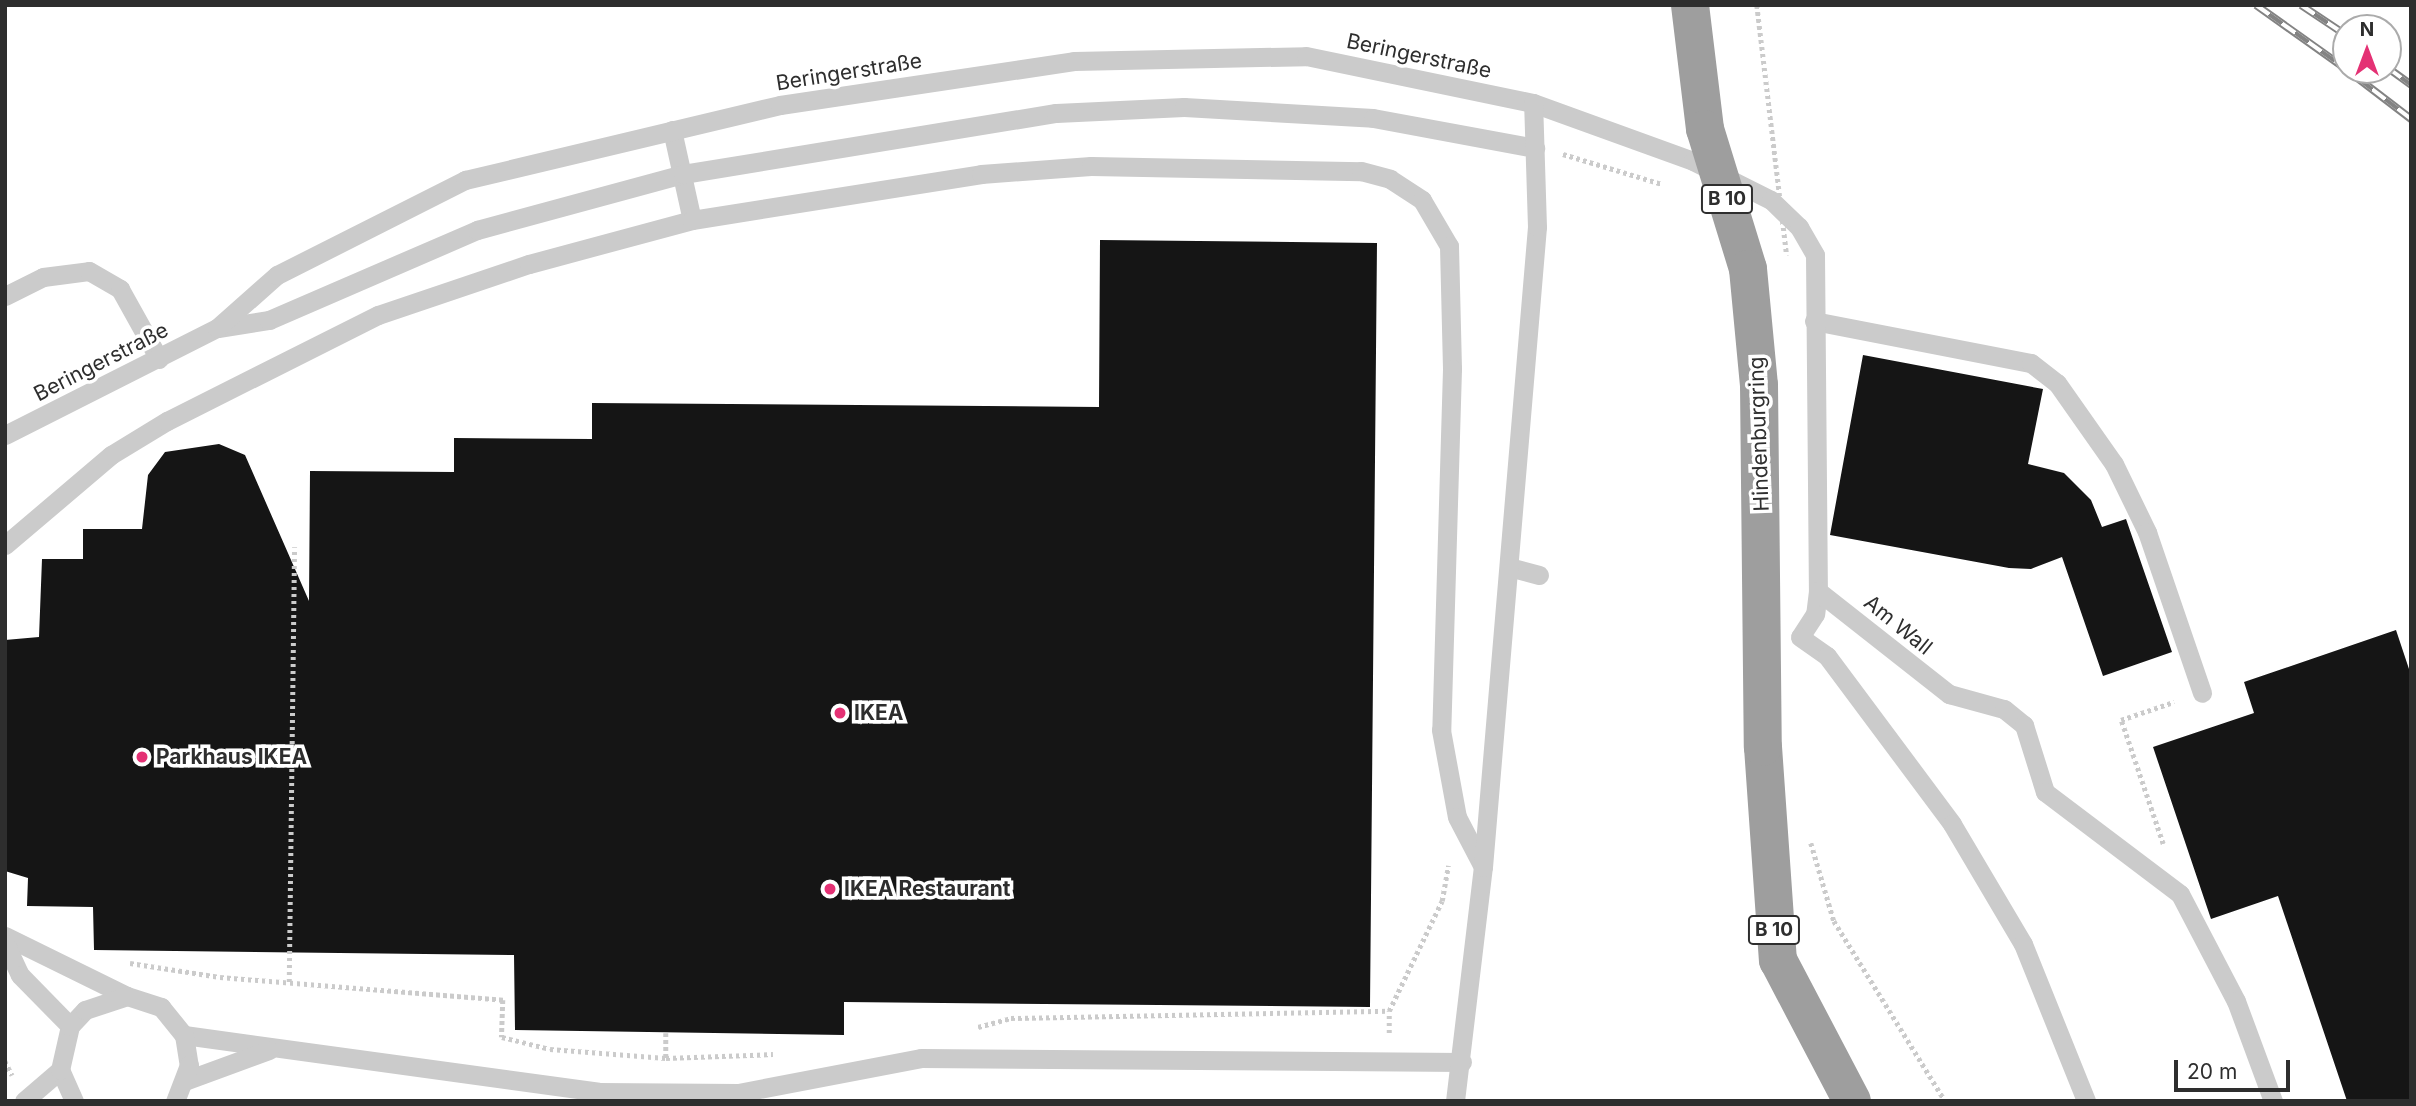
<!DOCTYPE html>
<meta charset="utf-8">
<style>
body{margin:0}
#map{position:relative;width:2416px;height:1106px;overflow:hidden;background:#fff;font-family:Inter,sans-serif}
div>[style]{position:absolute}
.building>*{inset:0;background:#151515}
.path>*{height:4.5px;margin-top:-2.25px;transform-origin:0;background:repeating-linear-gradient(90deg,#cbcbcb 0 3.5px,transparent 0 7px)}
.service>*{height:19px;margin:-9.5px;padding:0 9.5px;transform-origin:9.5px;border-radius:9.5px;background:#cbcbcb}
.trunk>*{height:38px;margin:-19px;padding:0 19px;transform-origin:19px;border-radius:19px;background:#9e9e9e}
.rail>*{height:8px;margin-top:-4px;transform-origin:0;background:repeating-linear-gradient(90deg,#fff 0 16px,#838383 0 32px);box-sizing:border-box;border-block:2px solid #838383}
.path-bridge>*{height:4.5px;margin-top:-2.25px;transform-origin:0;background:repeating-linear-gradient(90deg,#cbcbcb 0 3.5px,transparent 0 7px)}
.trunk-bridge>*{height:38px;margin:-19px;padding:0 19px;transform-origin:19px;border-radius:19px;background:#9e9e9e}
.dots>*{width:19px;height:19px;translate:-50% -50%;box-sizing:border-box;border:4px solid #fff;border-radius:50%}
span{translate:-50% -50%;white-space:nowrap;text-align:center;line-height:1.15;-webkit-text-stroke:7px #fff;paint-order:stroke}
.shield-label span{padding:2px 5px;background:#fff;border:2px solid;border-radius:5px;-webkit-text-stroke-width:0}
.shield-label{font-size:19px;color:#2e2e2e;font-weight:700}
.street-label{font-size:21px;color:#2e2e2e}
.poi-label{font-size:21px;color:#2e2e2e;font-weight:700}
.left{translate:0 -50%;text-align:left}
.frame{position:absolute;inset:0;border:7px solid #2e2e2e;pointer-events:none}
.north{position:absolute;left:2332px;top:14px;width:70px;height:70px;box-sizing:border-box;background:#fff;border:2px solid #ababab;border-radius:50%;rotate:0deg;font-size:19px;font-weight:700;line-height:28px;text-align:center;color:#2e2e2e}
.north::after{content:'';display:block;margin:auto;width:24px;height:32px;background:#e43174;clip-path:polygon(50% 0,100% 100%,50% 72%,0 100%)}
.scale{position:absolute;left:2174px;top:1060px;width:116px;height:32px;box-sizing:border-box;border:4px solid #2e2e2e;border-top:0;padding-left:9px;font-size:21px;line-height:24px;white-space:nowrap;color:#2e2e2e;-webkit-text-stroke:5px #fff;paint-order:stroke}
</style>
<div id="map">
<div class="building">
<i style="clip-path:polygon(1100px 240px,1377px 243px,1370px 1007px,844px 1002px,844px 1035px,515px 1030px,514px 955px,94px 950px,93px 907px,27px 906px,28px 878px,5px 871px,5px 640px,39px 637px,42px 559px,83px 559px,83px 529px,142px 529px,148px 475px,165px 452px,219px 444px,245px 455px,309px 601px,310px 471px,454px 472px,454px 438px,592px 439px,592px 403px,1099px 407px)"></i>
<i style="clip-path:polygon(1863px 355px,2043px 389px,2028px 464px,2064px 473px,2091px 500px,2102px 527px,2126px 519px,2172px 652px,2103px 676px,2062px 557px,2031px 569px,2009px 568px,1830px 535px)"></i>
<i style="clip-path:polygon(2396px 630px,2411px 675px,2411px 1101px,2347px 1101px,2278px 896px,2211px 919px,2153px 747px,2254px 713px,2244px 682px)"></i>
</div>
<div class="path">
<i style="left:1563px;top:154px;width:103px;rotate:16.9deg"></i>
<i style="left:1811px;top:843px;width:81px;rotate:73.6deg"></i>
<i style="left:1834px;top:921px;width:211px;rotate:58.3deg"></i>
<i style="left:2163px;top:844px;width:131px;rotate:-108.7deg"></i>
<i style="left:2121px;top:720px;width:56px;rotate:-18.8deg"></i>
<i style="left:130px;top:963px;width:91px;rotate:8.8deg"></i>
<i style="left:220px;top:977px;width:284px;rotate:4.6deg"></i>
<i style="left:503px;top:1000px;width:37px;rotate:92deg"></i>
<i style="left:502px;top:1037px;width:49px;rotate:14deg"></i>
<i style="left:550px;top:1049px;width:116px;rotate:4.4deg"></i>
<i style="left:666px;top:1058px;width:107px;rotate:-2.1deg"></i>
<i style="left:289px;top:982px;width:435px;rotate:-89.3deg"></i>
<i style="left:978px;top:1027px;width:34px;rotate:-15deg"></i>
<i style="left:1011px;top:1018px;width:378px;rotate:-1.1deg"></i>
<i style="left:666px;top:1033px;width:25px;rotate:90deg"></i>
<i style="left:1389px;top:1033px;width:22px;rotate:-90deg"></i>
<i style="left:1389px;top:1011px;width:122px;rotate:-64.3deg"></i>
<i style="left:1442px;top:901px;width:36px;rotate:-80deg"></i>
<i style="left:5px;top:1061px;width:16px;rotate:63deg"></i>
</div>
<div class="service">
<i style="left:672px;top:130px;width:92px;rotate:77.5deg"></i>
<i style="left:5px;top:296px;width:42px;rotate:-26.6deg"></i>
<i style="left:43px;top:277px;width:46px;rotate:-7.4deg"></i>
<i style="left:89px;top:271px;width:36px;rotate:30deg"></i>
<i style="left:120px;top:289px;width:80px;rotate:60.9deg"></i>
<i style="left:1814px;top:321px;width:221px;rotate:11deg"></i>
<i style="left:2031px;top:363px;width:33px;rotate:38deg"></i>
<i style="left:2057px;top:383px;width:99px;rotate:54.9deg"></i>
<i style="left:2114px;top:464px;width:76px;rotate:64.1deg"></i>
<i style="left:2147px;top:532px;width:170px;rotate:71.1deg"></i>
<i style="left:218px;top:328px;width:52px;rotate:-8.9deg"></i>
<i style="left:269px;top:320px;width:227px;rotate:-23.4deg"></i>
<i style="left:477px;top:230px;width:213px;rotate:-15.2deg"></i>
<i style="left:683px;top:174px;width:378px;rotate:-9.3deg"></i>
<i style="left:1056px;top:113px;width:128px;rotate:-2.7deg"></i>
<i style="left:1184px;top:107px;width:189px;rotate:3.3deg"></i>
<i style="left:1373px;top:118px;width:165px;rotate:10.5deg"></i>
<i style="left:5px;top:435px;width:237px;rotate:-26.8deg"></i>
<i style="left:217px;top:328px;width:80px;rotate:-41.5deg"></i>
<i style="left:277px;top:275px;width:211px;rotate:-26.8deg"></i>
<i style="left:465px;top:180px;width:324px;rotate:-13.4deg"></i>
<i style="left:780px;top:105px;width:297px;rotate:-8.5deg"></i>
<i style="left:1074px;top:61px;width:232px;rotate:-1.2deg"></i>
<i style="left:1306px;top:56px;width:232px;rotate:11.7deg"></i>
<i style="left:1533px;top:103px;width:170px;rotate:19.9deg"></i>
<i style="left:1693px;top:161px;width:87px;rotate:26.6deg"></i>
<i style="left:1771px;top:200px;width:39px;rotate:44deg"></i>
<i style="left:1799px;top:227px;width:32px;rotate:60deg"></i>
<i style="left:1815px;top:255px;width:336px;rotate:89.5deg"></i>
<i style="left:1818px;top:591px;width:23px;rotate:97deg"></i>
<i style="left:1815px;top:614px;width:27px;rotate:123deg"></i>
<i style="left:1800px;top:637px;width:33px;rotate:35deg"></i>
<i style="left:1827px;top:656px;width:209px;rotate:53.3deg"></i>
<i style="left:1952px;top:824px;width:139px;rotate:59.4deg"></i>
<i style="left:2023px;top:944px;width:169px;rotate:68.1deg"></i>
<i style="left:5px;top:545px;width:139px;rotate:-40.3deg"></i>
<i style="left:111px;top:455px;width:66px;rotate:-31.3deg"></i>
<i style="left:167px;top:421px;width:236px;rotate:-26.7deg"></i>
<i style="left:378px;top:315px;width:159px;rotate:-18.7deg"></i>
<i style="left:529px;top:264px;width:169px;rotate:-15.1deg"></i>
<i style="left:692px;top:220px;width:293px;rotate:-9deg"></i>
<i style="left:981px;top:174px;width:110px;rotate:-4.2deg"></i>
<i style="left:1091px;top:166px;width:270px;rotate:1.1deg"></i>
<i style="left:1361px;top:171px;width:30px;rotate:15deg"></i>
<i style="left:1390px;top:179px;width:38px;rotate:33deg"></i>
<i style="left:1422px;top:200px;width:53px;rotate:59.6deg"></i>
<i style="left:1449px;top:246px;width:123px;rotate:88.6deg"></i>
<i style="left:1452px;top:369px;width:361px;rotate:91.7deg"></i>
<i style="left:1441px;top:730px;width:88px;rotate:79.6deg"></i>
<i style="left:1457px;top:817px;width:56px;rotate:62.5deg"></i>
<i style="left:1509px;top:567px;width:31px;rotate:15deg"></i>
<i style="left:1818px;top:591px;width:167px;rotate:38.2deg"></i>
<i style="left:1949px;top:694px;width:57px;rotate:15.3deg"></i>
<i style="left:2004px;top:709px;width:26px;rotate:39deg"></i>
<i style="left:2024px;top:725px;width:70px;rotate:72.6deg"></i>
<i style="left:2045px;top:792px;width:169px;rotate:37.1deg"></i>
<i style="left:2180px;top:894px;width:121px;rotate:62.4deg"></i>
<i style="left:2236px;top:1001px;width:107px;rotate:69.7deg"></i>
<i style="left:5px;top:936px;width:136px;rotate:26.2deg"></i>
<i style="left:5px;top:943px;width:35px;rotate:65deg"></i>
<i style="left:20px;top:975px;width:71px;rotate:45.6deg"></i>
<i style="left:184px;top:1035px;width:418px;rotate:7.8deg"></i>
<i style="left:598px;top:1092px;width:140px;rotate:0.4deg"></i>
<i style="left:738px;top:1093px;width:186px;rotate:-10.8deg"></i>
<i style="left:921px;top:1058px;width:541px;rotate:0.42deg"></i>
<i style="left:187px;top:1080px;width:87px;rotate:-20.1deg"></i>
<i style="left:24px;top:1101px;width:48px;rotate:-40.7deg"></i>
<i style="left:74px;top:1101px;width:34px;rotate:-114deg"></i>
<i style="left:60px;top:1070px;width:45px;rotate:-77.2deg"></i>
<i style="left:70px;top:1026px;width:22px;rotate:-47deg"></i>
<i style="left:85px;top:1010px;width:44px;rotate:-18.4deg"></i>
<i style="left:127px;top:996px;width:36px;rotate:18deg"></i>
<i style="left:161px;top:1007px;width:36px;rotate:51deg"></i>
<i style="left:184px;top:1035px;width:30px;rotate:81deg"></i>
<i style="left:189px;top:1065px;width:39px;rotate:111deg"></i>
<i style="left:1455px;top:1101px;width:236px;rotate:-83.2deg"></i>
<i style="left:1483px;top:867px;width:642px;rotate:-85.18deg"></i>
<i style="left:1537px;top:227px;width:124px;rotate:-91.8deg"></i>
</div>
<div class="trunk">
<i style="left:1690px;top:5px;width:125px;rotate:83.1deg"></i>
<i style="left:1763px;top:747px;width:214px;rotate:86deg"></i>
<i style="left:1778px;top:960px;width:159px;rotate:62.3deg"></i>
</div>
<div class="rail">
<i style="left:2256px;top:5px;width:110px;rotate:35.4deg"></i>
<i style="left:2301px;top:5px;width:54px;rotate:33.7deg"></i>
<i style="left:2388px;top:68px;width:29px;rotate:36deg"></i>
<i style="left:2347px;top:70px;width:81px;rotate:37.4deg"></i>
</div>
<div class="path-bridge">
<i style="left:1757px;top:5px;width:252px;rotate:83.2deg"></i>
</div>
<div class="trunk-bridge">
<i style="left:1705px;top:129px;width:146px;rotate:72.9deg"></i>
<i style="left:1748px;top:269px;width:117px;rotate:84.6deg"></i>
<i style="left:1759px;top:385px;width:362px;rotate:89.4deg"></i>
</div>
<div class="dots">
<i style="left:840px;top:713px;background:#e43174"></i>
<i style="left:142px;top:757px;background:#e43174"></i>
<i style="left:830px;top:889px;background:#e43174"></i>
</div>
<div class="shield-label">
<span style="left:1727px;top:199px">B 10</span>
<span style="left:1774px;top:930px">B 10</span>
</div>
<div class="street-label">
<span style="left:1419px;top:56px;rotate:12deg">Beringerstraße</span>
<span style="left:849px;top:72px;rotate:-9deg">Beringerstraße</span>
<span style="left:101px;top:362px;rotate:-27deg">Beringerstraße</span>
<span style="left:1759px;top:434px;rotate:-92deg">Hindenburgring</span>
<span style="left:1898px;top:625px;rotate:39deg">Am Wall</span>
</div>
<div class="poi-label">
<span class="left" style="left:854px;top:713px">IKEA</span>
<span class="left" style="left:156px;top:757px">Parkhaus IKEA</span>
<span class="left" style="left:844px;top:889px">IKEA Restaurant</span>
</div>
<div class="frame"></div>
<div class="north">N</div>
<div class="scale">20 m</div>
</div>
